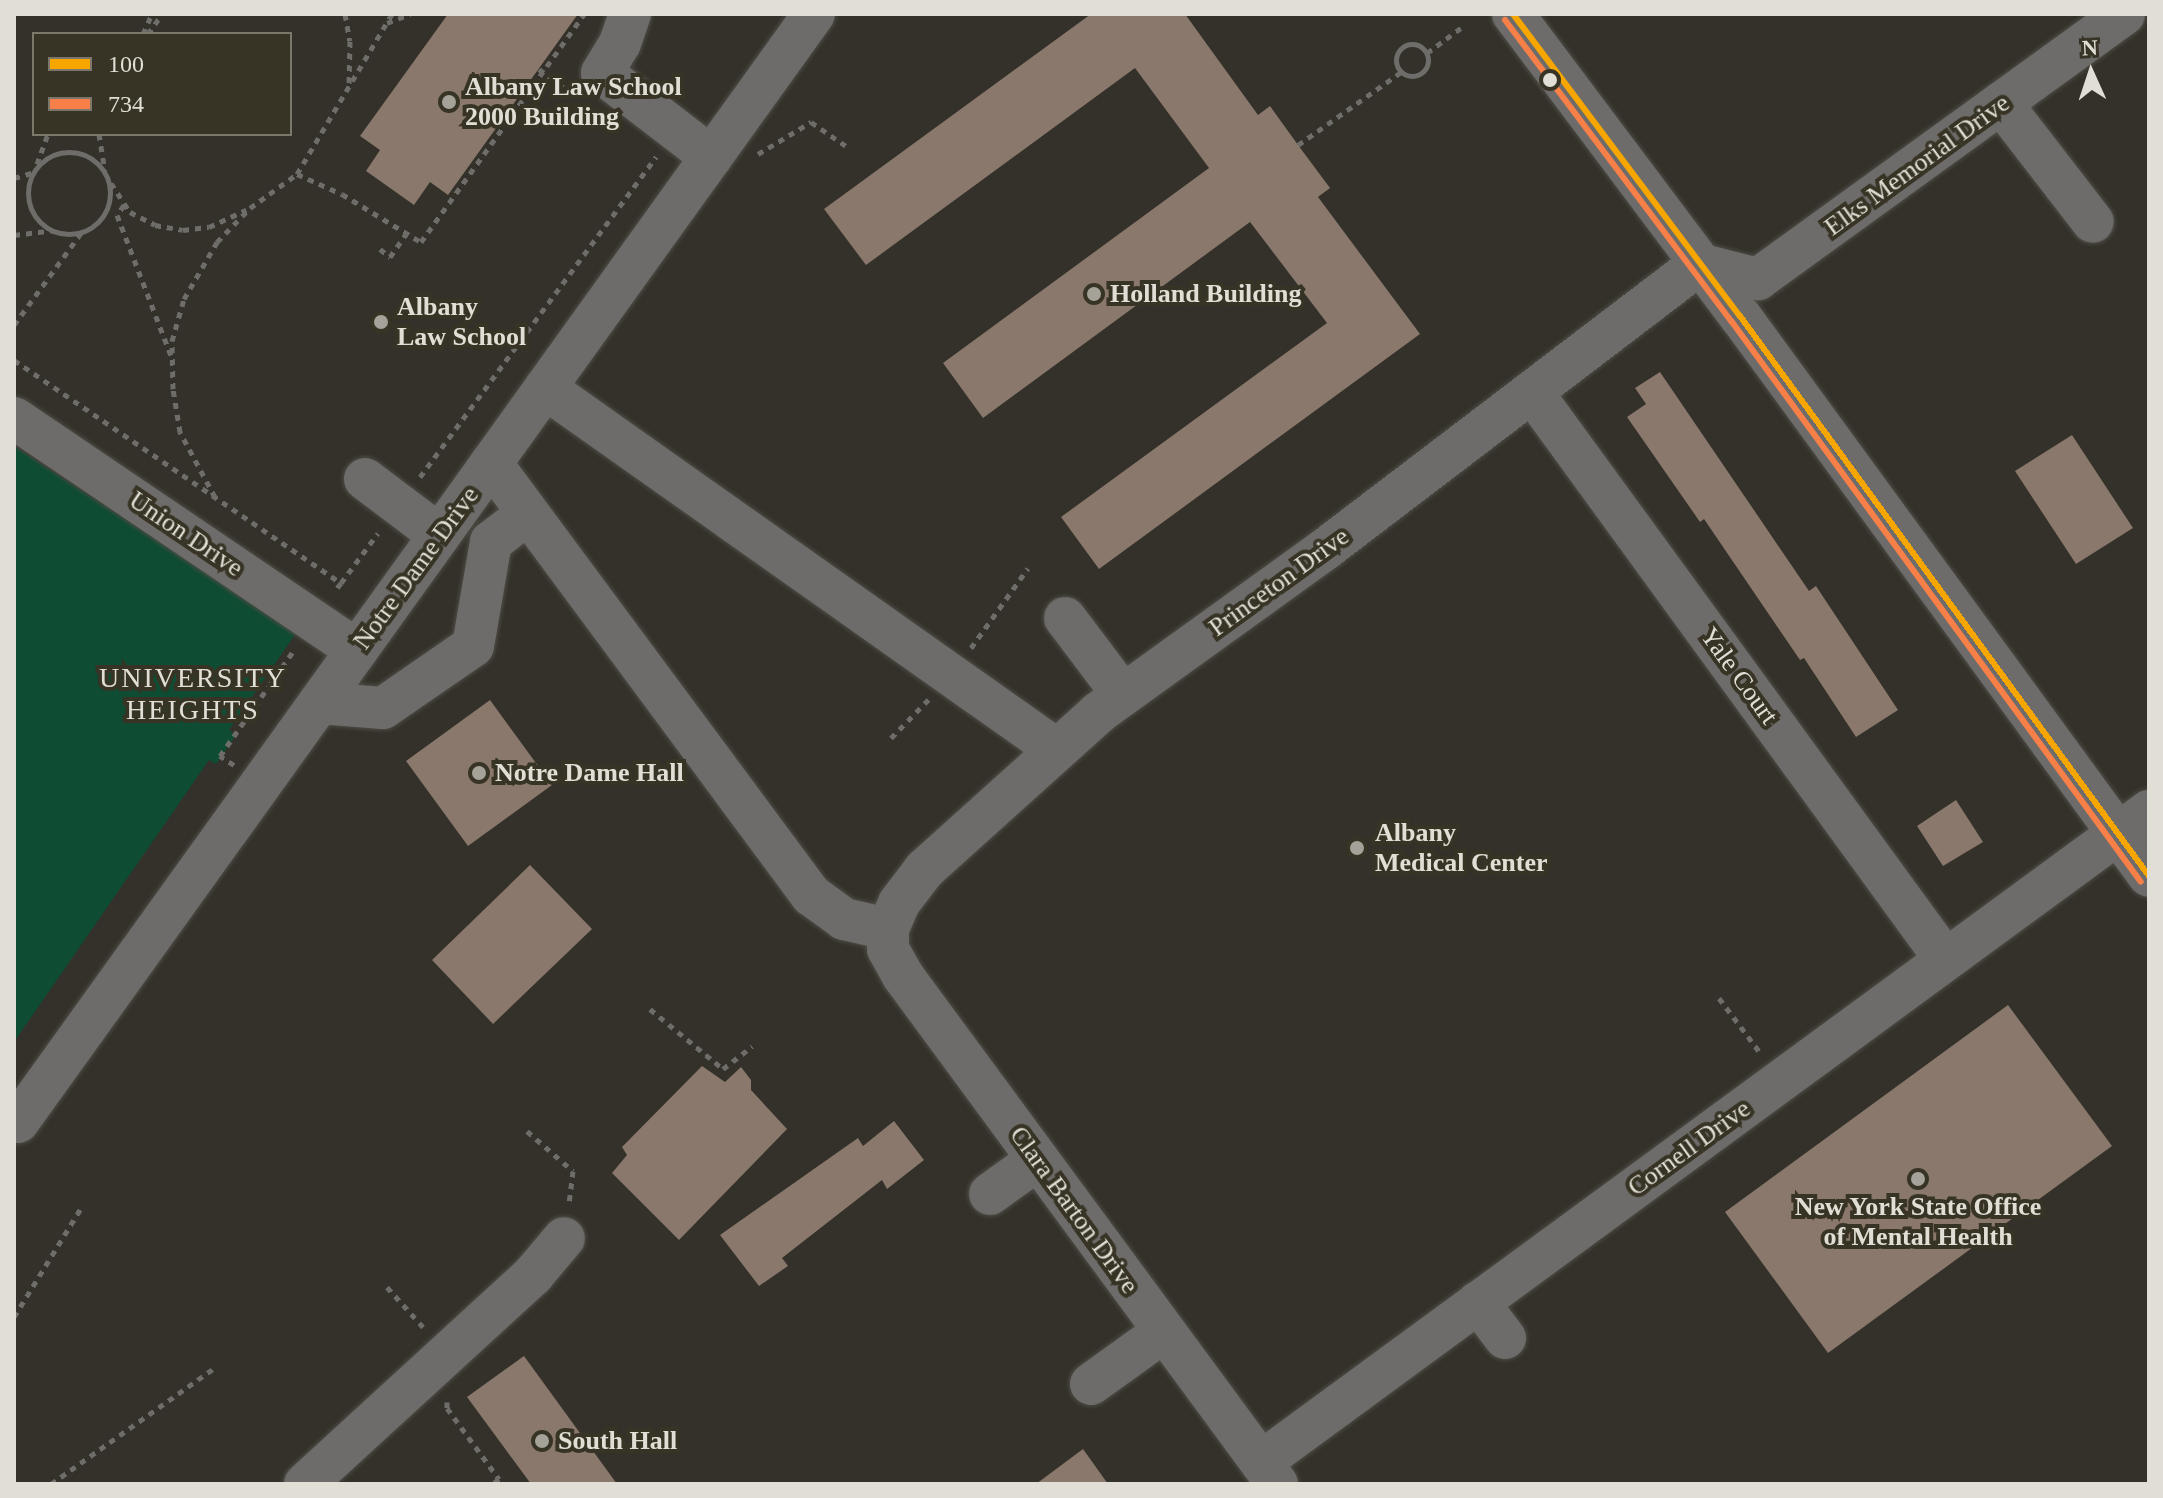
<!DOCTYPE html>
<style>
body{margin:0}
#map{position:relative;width:2163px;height:1498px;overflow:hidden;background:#333129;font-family:"Times New Roman",serif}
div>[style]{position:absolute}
.green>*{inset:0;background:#0e4c33}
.building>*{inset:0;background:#89786b}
.path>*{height:5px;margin-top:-2.5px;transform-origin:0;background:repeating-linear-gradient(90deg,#6f6d6a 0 6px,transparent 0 12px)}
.path>.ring{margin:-2.5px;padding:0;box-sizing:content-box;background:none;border:5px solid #6f6d6a;border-radius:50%}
.roads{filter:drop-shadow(0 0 2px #4e4c45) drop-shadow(0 0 2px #4e4c45)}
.minor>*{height:42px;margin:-21px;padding:0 21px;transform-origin:21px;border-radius:21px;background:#6e6c6a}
.bus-1>*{height:6px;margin:-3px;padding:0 3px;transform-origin:3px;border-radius:3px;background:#f7a600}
.bus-2>*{height:6px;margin:-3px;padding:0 3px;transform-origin:3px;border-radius:3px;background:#f78048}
.dots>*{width:22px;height:22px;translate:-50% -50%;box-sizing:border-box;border:4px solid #373425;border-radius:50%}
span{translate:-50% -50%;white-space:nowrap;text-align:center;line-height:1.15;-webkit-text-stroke:8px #373425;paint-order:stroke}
.poi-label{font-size:26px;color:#e1dfd5;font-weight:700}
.left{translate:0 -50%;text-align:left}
.street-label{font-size:26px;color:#e1dfd5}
.neighbourhood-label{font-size:28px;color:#e1dfd5;letter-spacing:2px}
.frame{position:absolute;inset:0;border:16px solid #e1dfd5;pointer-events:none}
.legend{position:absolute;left:32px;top:32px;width:260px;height:104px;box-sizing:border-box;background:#373425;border:2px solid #7b786b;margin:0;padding:10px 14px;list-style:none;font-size:24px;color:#e1dfd5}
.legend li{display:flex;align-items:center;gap:16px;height:40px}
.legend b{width:40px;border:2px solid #7b786b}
.north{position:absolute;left:2051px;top:32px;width:80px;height:80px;-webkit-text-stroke:6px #373425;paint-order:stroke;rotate:357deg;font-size:22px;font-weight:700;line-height:32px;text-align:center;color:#e1dfd5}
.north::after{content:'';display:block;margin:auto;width:28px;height:36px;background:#e1dfd5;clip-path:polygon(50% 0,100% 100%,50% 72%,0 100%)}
</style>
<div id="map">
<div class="green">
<i style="clip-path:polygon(14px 446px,297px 632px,229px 730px,236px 735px,216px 764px,209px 760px,14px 1042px)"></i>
</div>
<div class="building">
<i style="clip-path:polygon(448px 14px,578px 14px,448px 195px,430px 182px,414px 205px,366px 171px,380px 150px,360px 136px)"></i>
<i style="clip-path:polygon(1091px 14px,1185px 14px,1258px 115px,1270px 106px,1298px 145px,1330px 188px,1318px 197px,1420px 334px,1099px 569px,1061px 517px,1327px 323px,1250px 222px,983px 418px,943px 363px,1209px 168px,1135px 68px,866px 265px,824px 209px)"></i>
<i style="clip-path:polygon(1660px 372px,1809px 591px,1816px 586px,1898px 710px,1856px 737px,1804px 658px,1800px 660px,1704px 519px,1700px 522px,1627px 417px,1646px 404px,1635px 388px)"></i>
<i style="clip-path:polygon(2072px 435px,2133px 528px,2076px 564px,2015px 471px)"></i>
<i style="clip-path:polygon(490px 700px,552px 785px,468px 846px,406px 761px)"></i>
<i style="clip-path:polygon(1956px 800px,1983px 842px,1943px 866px,1917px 826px)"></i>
<i style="clip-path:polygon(530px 865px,592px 929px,493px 1024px,432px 960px)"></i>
<i style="clip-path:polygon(2008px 1005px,2112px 1146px,1828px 1353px,1725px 1212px)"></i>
<i style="clip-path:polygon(702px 1066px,725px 1082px,741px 1067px,751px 1080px,751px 1090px,787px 1129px,679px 1240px,612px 1173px,627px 1155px,622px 1147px)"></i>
<i style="clip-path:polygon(894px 1121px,924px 1160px,887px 1189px,882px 1180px,782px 1258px,788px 1266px,759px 1286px,720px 1235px,858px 1138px,863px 1146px)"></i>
<i style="clip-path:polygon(524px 1356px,617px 1484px,531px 1484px,467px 1397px)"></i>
<i style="clip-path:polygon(1083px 1449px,1108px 1484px,1036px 1484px)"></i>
</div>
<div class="path">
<i style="left:345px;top:14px;width:27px;rotate:80deg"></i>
<i style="left:350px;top:41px;width:43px;rotate:91.3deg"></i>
<i style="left:387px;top:23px;width:25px;rotate:-21deg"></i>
<i style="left:143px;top:34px;width:22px;rotate:-66deg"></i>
<i style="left:148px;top:34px;width:24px;rotate:-55deg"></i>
<i class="ring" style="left:1396px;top:44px;width:27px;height:27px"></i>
<i style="left:1427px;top:53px;width:47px;rotate:-36.4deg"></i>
<i style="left:539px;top:69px;width:39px;rotate:37deg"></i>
<i style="left:99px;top:134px;width:37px;rotate:81deg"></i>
<i style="left:1298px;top:145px;width:126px;rotate:-35.3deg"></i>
<i class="ring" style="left:28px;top:152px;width:77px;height:77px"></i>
<i style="left:758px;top:154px;width:62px;rotate:-31.1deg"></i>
<i style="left:811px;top:122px;width:42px;rotate:34.4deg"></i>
<i style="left:37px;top:164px;width:32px;rotate:-70deg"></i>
<i style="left:297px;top:174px;width:49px;rotate:24deg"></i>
<i style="left:342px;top:194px;width:92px;rotate:31.3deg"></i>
<i style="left:421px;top:242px;width:280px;rotate:-54.4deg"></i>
<i style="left:14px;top:178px;width:19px;rotate:-16deg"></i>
<i style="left:111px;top:183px;width:35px;rotate:57deg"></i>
<i style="left:130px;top:212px;width:28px;rotate:27deg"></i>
<i style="left:155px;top:225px;width:28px;rotate:10deg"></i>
<i style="left:183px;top:230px;width:26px;rotate:-7deg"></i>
<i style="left:209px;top:227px;width:41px;rotate:-24.7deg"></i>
<i style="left:124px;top:205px;width:12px;rotate:125deg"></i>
<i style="left:117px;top:215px;width:151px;rotate:69deg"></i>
<i style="left:14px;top:235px;width:39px;rotate:-7deg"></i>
<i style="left:380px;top:249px;width:13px;rotate:39deg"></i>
<i style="left:390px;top:257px;width:29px;rotate:-55deg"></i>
<i style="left:14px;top:325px;width:114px;rotate:-53.9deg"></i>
<i style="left:14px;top:360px;width:396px;rotate:34.3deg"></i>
<i style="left:341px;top:583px;width:11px;rotate:128deg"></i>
<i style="left:420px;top:477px;width:398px;rotate:-53.6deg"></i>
<i style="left:215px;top:497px;width:74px;rotate:-118.3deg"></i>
<i style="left:180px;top:432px;width:44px;rotate:-99.2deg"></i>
<i style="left:173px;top:389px;width:48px;rotate:-91.2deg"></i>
<i style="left:172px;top:341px;width:44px;rotate:-74.1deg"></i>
<i style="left:184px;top:299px;width:66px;rotate:-59.9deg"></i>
<i style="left:217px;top:242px;width:47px;rotate:-45.9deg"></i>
<i style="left:250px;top:208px;width:58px;rotate:-35.9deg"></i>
<i style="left:297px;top:174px;width:186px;rotate:-59.3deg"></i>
<i style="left:341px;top:583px;width:62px;rotate:-53.5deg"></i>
<i style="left:971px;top:648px;width:98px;rotate:-54.5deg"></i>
<i style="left:891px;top:738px;width:54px;rotate:-45.7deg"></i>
<i style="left:234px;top:765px;width:17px;rotate:-147deg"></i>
<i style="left:220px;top:756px;width:129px;rotate:-55.1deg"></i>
<i style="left:1719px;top:998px;width:71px;rotate:53deg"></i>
<i style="left:650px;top:1009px;width:94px;rotate:39.4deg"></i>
<i style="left:723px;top:1069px;width:37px;rotate:-38deg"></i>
<i style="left:527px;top:1131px;width:61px;rotate:41deg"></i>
<i style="left:573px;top:1171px;width:33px;rotate:97deg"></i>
<i style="left:387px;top:1287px;width:55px;rotate:47.9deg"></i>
<i style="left:14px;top:1317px;width:132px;rotate:-58.4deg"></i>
<i style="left:447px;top:1402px;width:6px;rotate:90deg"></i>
<i style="left:447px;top:1408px;width:88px;rotate:53.8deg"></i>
<i style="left:499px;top:1479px;width:9px;rotate:144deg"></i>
<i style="left:51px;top:1484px;width:199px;rotate:-35.4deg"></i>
</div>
<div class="roads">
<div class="minor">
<i style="left:630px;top:14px;width:31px;rotate:109deg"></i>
<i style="left:620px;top:43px;width:35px;rotate:121deg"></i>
<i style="left:602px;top:73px;width:138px;rotate:37.6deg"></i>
<i style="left:1513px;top:14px;width:378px;rotate:53.1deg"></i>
<i style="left:1740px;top:316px;width:693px;rotate:53.86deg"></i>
<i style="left:2001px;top:103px;width:150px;rotate:52.3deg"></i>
<i style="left:545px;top:388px;width:627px;rotate:35.26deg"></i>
<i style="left:1532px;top:392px;width:701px;rotate:53.93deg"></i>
<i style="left:14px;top:418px;width:414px;rotate:34.1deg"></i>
<i style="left:491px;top:463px;width:538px;rotate:53.47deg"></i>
<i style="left:811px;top:895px;width:41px;rotate:36deg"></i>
<i style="left:844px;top:919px;width:45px;rotate:12.8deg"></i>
<i style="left:365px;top:479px;width:93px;rotate:37.1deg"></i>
<i style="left:1065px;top:618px;width:96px;rotate:53deg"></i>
<i style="left:319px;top:703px;width:64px;rotate:4.5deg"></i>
<i style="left:383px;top:708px;width:109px;rotate:-34.6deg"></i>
<i style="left:473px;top:646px;width:106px;rotate:-80.2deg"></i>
<i style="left:491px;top:542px;width:44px;rotate:-37.6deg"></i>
<i style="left:18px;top:1122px;width:1364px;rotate:-54.31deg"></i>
<i style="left:990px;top:1194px;width:58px;rotate:-35.9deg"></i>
<i style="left:1478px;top:1302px;width:45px;rotate:53.1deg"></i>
<i style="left:1091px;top:1384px;width:89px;rotate:-35.8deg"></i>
<i style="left:1261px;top:1462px;width:1101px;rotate:-36.25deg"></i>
<i style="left:305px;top:1484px;width:309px;rotate:-42.5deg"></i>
<i style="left:533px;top:1275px;width:48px;rotate:-50deg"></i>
<i style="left:1277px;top:1484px;width:631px;rotate:-126.36deg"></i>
<i style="left:903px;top:976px;width:31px;rotate:-119deg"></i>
<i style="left:888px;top:949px;width:20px;rotate:-90deg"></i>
<i style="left:888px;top:929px;width:28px;rotate:-67deg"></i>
<i style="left:899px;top:903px;width:43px;rotate:-52.6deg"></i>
<i style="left:925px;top:869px;width:233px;rotate:-42deg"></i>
<i style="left:1098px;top:713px;width:279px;rotate:-35.8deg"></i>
<i style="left:1324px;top:550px;width:472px;rotate:-37.3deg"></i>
<i style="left:1699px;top:264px;width:61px;rotate:14.3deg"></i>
<i style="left:1758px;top:279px;width:452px;rotate:-35.9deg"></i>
</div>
</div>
<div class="bus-1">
<i style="left:1513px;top:14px;width:378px;rotate:53.1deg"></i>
<i style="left:1740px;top:316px;width:693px;rotate:53.86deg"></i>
</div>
<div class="bus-2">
<i style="left:1505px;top:20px;width:378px;rotate:53.1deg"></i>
<i style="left:1732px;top:322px;width:693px;rotate:53.86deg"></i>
</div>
<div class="dots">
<i style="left:1550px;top:80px;background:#e1dfd5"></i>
<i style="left:449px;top:102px;background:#a4a299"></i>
<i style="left:1094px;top:294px;background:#a4a299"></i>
<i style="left:381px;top:322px;background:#a4a299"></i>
<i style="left:479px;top:773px;background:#a4a299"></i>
<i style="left:1357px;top:848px;background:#a4a299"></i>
<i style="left:1918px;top:1179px;background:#a4a299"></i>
<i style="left:542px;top:1441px;background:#a4a299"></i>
</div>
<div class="poi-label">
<span class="left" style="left:465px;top:102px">Albany Law School<br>2000 Building</span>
<span class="left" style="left:1110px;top:294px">Holland Building</span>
<span class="left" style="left:397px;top:322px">Albany<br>Law School</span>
<span class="left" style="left:495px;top:773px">Notre Dame Hall</span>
<span class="left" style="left:1375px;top:848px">Albany<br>Medical Center</span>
<span style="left:1918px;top:1222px">New York State Office<br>of Mental Health</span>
<span class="left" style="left:558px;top:1441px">South Hall</span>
</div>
<div class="street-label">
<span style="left:1917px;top:165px;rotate:-36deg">Elks Memorial Drive</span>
<span style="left:186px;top:534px;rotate:34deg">Union Drive</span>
<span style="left:416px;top:568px;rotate:-54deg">Notre Dame Drive</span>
<span style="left:1279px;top:582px;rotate:-36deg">Princeton Drive</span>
<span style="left:1739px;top:676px;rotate:54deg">Yale Court</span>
<span style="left:1689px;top:1148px;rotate:-36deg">Cornell Drive</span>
<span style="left:1074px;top:1210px;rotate:54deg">Clara Barton Drive</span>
</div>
<div class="neighbourhood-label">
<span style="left:193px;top:694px">UNIVERSITY<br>HEIGHTS</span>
</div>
<div class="frame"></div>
<ul class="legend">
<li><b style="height:10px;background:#f7a600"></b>100</li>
<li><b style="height:10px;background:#f78048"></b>734</li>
</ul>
<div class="north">N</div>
</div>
